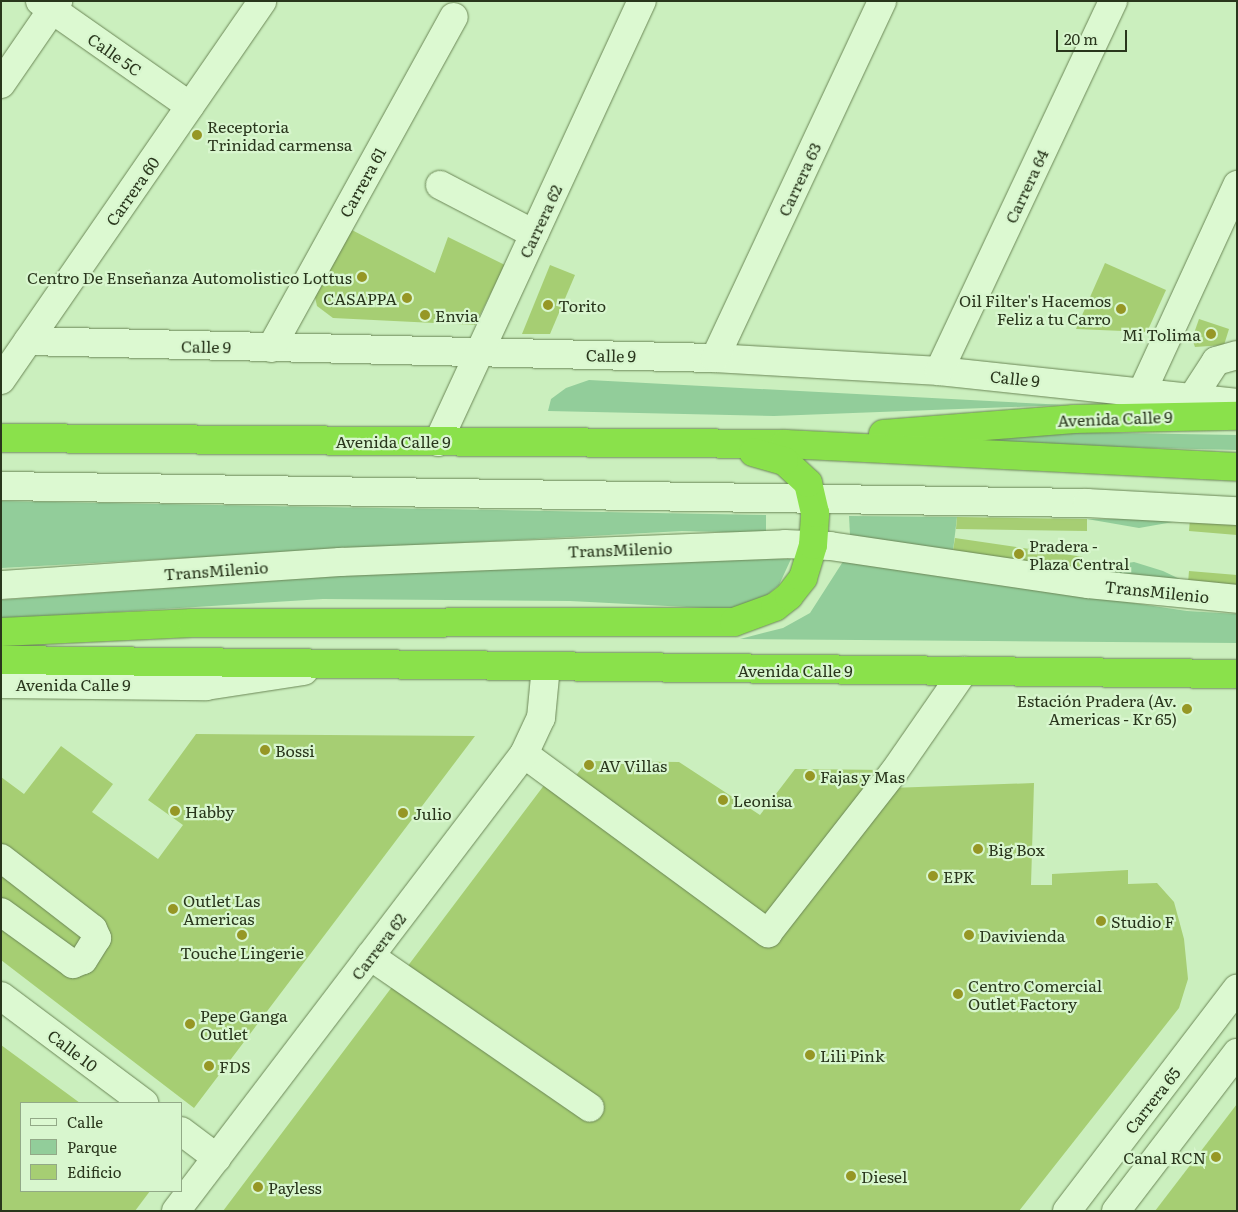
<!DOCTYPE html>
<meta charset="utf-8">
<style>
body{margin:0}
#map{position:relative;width:1238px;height:1212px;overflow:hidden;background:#cbefbe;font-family:Literata,serif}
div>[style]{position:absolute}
.green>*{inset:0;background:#92cd9a}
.building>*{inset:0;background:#a6ce73}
.roads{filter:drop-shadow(0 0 1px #6c8757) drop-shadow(0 0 1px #6c8757)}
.minor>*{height:28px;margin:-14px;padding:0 14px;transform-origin:14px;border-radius:14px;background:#dcf9d1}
.highway>*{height:28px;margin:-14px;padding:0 14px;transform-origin:14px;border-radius:14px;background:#8ae14b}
.dots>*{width:14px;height:14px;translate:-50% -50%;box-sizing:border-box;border:2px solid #d8f6ce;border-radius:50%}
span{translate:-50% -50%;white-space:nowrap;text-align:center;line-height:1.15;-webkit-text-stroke:4.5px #d8f6ce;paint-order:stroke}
.street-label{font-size:16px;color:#29361c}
.poi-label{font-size:16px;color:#29361c}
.left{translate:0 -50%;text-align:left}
.right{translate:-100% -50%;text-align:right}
.frame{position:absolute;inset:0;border:2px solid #29361c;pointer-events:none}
.legend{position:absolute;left:20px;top:1102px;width:162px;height:90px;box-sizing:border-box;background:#d8f6ce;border:1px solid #92a987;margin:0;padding:6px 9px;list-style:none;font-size:15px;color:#29361c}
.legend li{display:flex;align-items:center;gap:10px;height:25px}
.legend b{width:25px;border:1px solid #92a987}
.scale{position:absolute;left:1056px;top:30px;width:71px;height:22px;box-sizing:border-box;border:2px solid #29361c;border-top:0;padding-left:6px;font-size:15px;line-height:18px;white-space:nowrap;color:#29361c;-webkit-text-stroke:4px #d8f6ce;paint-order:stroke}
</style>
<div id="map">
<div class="green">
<i style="clip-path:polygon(589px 380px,913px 397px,1066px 405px,774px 416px,548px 411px,551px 399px,566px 388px)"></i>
<i style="clip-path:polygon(1062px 432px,1237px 435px,1237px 450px,920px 442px)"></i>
<i style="clip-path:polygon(1px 501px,766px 515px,766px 533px,682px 531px,1px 568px)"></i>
<i style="clip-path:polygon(849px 516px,957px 517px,953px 551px,850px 535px)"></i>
<i style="clip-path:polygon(1087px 519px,1190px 519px,1139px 528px)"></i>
<i style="clip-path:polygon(791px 559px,779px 585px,767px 595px,752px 604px,726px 609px,570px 601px,323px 599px,1px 619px,1px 600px,374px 573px,628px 560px)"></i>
<i style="clip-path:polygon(844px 560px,1187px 611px,1237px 614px,1237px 643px,740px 639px,783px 628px,810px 613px)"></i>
<i style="clip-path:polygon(1134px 562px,1163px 571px,1188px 583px,1082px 570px)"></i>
</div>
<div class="building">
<i style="clip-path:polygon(348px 228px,435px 273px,448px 237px,505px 265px,475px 325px,333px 318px,317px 306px,314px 293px)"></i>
<i style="clip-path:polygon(1105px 263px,1166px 290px,1147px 332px,1076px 329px)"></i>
<i style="clip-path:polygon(550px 265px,575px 275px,550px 334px,522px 334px)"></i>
<i style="clip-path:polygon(1199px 319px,1229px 329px,1224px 345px,1195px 347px,1192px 339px)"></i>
<i style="clip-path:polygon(957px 517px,1087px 519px,1087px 531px,956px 529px)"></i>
<i style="clip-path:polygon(1190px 519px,1237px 523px,1237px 535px,1189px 531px)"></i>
<i style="clip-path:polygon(955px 538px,1084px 557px,1082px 570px,953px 551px)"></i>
<i style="clip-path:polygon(1189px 571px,1237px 575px,1237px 587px,1188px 583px)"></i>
<i style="clip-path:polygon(196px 734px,475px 736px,194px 1108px,1px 960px,1px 777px,24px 794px,61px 746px,113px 784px,92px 812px,158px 859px,183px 825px,148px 800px)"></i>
<i style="clip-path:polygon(587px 761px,679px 762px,760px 815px,795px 769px,887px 770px,765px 920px,571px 782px)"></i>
<i style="clip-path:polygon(548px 780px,769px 947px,890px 788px,1034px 783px,1031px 885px,1052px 885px,1052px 874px,1128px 870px,1128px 884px,1157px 883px,1174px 902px,1184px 939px,1188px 979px,1179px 1008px,1019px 1211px,223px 1211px)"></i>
<i style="clip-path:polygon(1px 1045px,80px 1103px,21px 1103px,21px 1191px,150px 1191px,135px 1211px,1px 1211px)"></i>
<i style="clip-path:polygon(1237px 1104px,1237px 1211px,1155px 1211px)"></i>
</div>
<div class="roads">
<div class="minor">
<i style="left:40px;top:1px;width:183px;rotate:35deg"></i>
<i style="left:1px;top:84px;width:101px;rotate:-55.5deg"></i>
<i style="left:440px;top:185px;width:106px;rotate:27.5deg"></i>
<i style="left:28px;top:341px;width:687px;rotate:1.42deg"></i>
<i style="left:715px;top:358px;width:224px;rotate:3.3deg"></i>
<i style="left:939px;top:371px;width:300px;rotate:6.1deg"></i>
<i style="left:271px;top:348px;width:378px;rotate:-61.1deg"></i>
<i style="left:715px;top:358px;width:394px;rotate:-64.9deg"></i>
<i style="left:939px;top:371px;width:409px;rotate:-64.8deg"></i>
<i style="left:1px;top:380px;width:460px;rotate:-55.4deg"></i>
<i style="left:1142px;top:392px;width:228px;rotate:-65.3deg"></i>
<i style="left:1192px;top:398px;width:44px;rotate:-57deg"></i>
<i style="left:1216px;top:361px;width:22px;rotate:-16deg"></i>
<i style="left:438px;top:442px;width:486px;rotate:-65.2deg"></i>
<i style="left:1px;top:486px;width:1086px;rotate:0.9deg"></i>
<i style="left:1087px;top:503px;width:150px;rotate:3.1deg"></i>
<i style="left:1px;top:585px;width:340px;rotate:-3.9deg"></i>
<i style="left:340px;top:562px;width:445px;rotate:-2.3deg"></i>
<i style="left:785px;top:544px;width:45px;rotate:2.5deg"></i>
<i style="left:830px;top:546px;width:261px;rotate:8.4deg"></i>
<i style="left:1088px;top:584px;width:150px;rotate:5.7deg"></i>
<i style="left:1px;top:684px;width:205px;rotate:0.6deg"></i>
<i style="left:206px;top:686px;width:99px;rotate:-8.7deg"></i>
<i style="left:524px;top:754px;width:303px;rotate:36.3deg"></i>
<i style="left:768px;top:933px;width:204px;rotate:-52deg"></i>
<i style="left:894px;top:772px;width:123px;rotate:-55.3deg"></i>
<i style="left:1px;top:858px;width:116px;rotate:37.7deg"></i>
<i style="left:93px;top:929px;width:10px;rotate:66deg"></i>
<i style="left:97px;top:938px;width:26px;rotate:122deg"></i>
<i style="left:83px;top:960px;width:11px;rotate:158deg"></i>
<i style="left:73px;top:964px;width:89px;rotate:-144.2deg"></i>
<i style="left:370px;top:956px;width:267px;rotate:34.6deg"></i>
<i style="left:1px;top:996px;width:179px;rotate:36.8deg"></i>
<i style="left:181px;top:1131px;width:45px;rotate:36.9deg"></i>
<i style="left:176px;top:1211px;width:574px;rotate:-52.71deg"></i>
<i style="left:524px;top:754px;width:40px;rotate:-65deg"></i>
<i style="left:541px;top:718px;width:52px;rotate:-84.5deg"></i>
<i style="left:1067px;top:1211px;width:280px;rotate:-52.6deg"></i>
<i style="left:1116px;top:1211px;width:199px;rotate:-52.6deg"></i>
</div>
<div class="highway">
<i style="left:883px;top:434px;width:192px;rotate:-4.5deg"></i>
<i style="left:1074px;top:419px;width:163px;rotate:-1.1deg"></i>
<i style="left:1px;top:438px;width:784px;rotate:0.44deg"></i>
<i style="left:785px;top:444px;width:453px;rotate:2.9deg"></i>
<i style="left:1px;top:632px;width:191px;rotate:-2.7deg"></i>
<i style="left:192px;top:623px;width:542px;rotate:-0.11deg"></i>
<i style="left:734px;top:622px;width:44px;rotate:-20.1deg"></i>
<i style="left:775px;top:607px;width:18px;rotate:-38deg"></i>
<i style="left:789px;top:596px;width:23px;rotate:-52deg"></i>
<i style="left:803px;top:578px;width:34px;rotate:-73deg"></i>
<i style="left:813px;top:545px;width:32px;rotate:-86deg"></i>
<i style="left:815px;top:513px;width:31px;rotate:-103deg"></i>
<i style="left:808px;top:483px;width:33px;rotate:-137deg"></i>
<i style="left:784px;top:461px;width:32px;rotate:-164deg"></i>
<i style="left:1px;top:660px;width:1236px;rotate:0.65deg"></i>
</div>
</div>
<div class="dots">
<i style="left:197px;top:135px;background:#969725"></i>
<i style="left:362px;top:277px;background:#969725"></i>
<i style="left:407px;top:298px;background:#969725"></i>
<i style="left:548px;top:305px;background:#969725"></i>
<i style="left:1121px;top:309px;background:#969725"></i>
<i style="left:425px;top:315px;background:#969725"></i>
<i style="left:1211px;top:334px;background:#969725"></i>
<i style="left:1019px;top:554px;background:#969725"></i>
<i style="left:1187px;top:709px;background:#969725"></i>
<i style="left:265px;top:750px;background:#969725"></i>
<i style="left:589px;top:765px;background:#969725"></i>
<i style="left:810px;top:776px;background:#969725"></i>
<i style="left:723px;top:800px;background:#969725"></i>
<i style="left:175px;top:811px;background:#969725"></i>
<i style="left:403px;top:813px;background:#969725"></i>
<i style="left:978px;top:849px;background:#969725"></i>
<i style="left:933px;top:876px;background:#969725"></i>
<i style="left:173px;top:909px;background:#969725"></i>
<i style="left:1101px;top:921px;background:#969725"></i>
<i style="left:242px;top:935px;background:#969725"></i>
<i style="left:969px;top:935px;background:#969725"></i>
<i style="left:958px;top:994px;background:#969725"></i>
<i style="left:190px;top:1024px;background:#969725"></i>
<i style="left:810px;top:1055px;background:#969725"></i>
<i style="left:209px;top:1066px;background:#969725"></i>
<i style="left:1216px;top:1157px;background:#969725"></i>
<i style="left:851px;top:1176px;background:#969725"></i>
<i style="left:258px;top:1187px;background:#969725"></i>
</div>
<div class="street-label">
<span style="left:115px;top:54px;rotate:35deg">Calle 5C</span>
<span style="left:799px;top:179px;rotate:-65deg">Carrera 63</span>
<span style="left:362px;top:182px;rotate:-61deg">Carrera 61</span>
<span style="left:1026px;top:186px;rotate:-65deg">Carrera 64</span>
<span style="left:132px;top:191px;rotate:-55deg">Carrera 60</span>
<span style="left:540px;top:221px;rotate:-65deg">Carrera 62</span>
<span style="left:206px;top:346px;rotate:1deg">Calle 9</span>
<span style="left:611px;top:355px;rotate:1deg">Calle 9</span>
<span style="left:1015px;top:378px;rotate:6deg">Calle 9</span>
<span style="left:1115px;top:418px;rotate:-2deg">Avenida Calle 9</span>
<span style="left:393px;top:441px">Avenida Calle 9</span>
<span style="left:620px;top:549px;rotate:-2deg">TransMilenio</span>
<span style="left:216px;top:570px;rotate:-4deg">TransMilenio</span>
<span style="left:1157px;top:591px;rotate:6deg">TransMilenio</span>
<span style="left:795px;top:670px">Avenida Calle 9</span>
<span style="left:73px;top:684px">Avenida Calle 9</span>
<span style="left:378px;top:946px;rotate:-53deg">Carrera 62</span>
<span style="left:73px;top:1050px;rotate:37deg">Calle 10</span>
<span style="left:1152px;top:1100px;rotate:-52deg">Carrera 65</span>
</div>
<div class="poi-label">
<span class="left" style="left:207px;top:135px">Receptoria<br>Trinidad carmensa</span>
<span class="right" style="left:352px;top:277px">Centro De Enseñanza Automolistico Lottus</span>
<span class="right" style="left:397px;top:298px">CASAPPA</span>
<span class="right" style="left:1111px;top:309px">Oil Filter's Hacemos<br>Feliz a tu Carro</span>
<span class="left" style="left:558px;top:305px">Torito</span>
<span class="left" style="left:435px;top:315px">Envia</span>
<span class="right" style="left:1201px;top:334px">Mi Tolima</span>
<span class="left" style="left:1029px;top:554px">Pradera -<br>Plaza Central</span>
<span class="right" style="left:1177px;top:709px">Estación Pradera (Av.<br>Americas - Kr 65)</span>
<span class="left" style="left:275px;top:750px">Bossi</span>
<span class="left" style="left:599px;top:765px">AV Villas</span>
<span class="left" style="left:820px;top:776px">Fajas y Mas</span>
<span class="left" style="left:733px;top:800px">Leonisa</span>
<span class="left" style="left:185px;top:811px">Habby</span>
<span class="left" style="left:413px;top:813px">Julio</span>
<span class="left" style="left:988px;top:849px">Big Box</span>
<span class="left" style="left:943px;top:876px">EPK</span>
<span class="left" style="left:183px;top:909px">Outlet Las<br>Americas</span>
<span class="left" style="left:1111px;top:921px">Studio F</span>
<span class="left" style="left:979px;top:935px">Davivienda</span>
<span style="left:242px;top:952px">Touche Lingerie</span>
<span class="left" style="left:968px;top:994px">Centro Comercial<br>Outlet Factory</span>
<span class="left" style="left:200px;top:1024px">Pepe Ganga<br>Outlet</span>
<span class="left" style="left:820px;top:1055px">Lili Pink</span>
<span class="left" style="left:219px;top:1066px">FDS</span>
<span class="right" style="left:1206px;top:1157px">Canal RCN</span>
<span class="left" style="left:861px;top:1176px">Diesel</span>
<span class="left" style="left:268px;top:1187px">Payless</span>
</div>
<div class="frame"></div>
<ul class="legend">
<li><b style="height:6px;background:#dcf9d1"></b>Calle</li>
<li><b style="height:14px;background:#92cd9a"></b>Parque</li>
<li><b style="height:14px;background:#a6ce73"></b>Edificio</li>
</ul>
<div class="scale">20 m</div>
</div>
